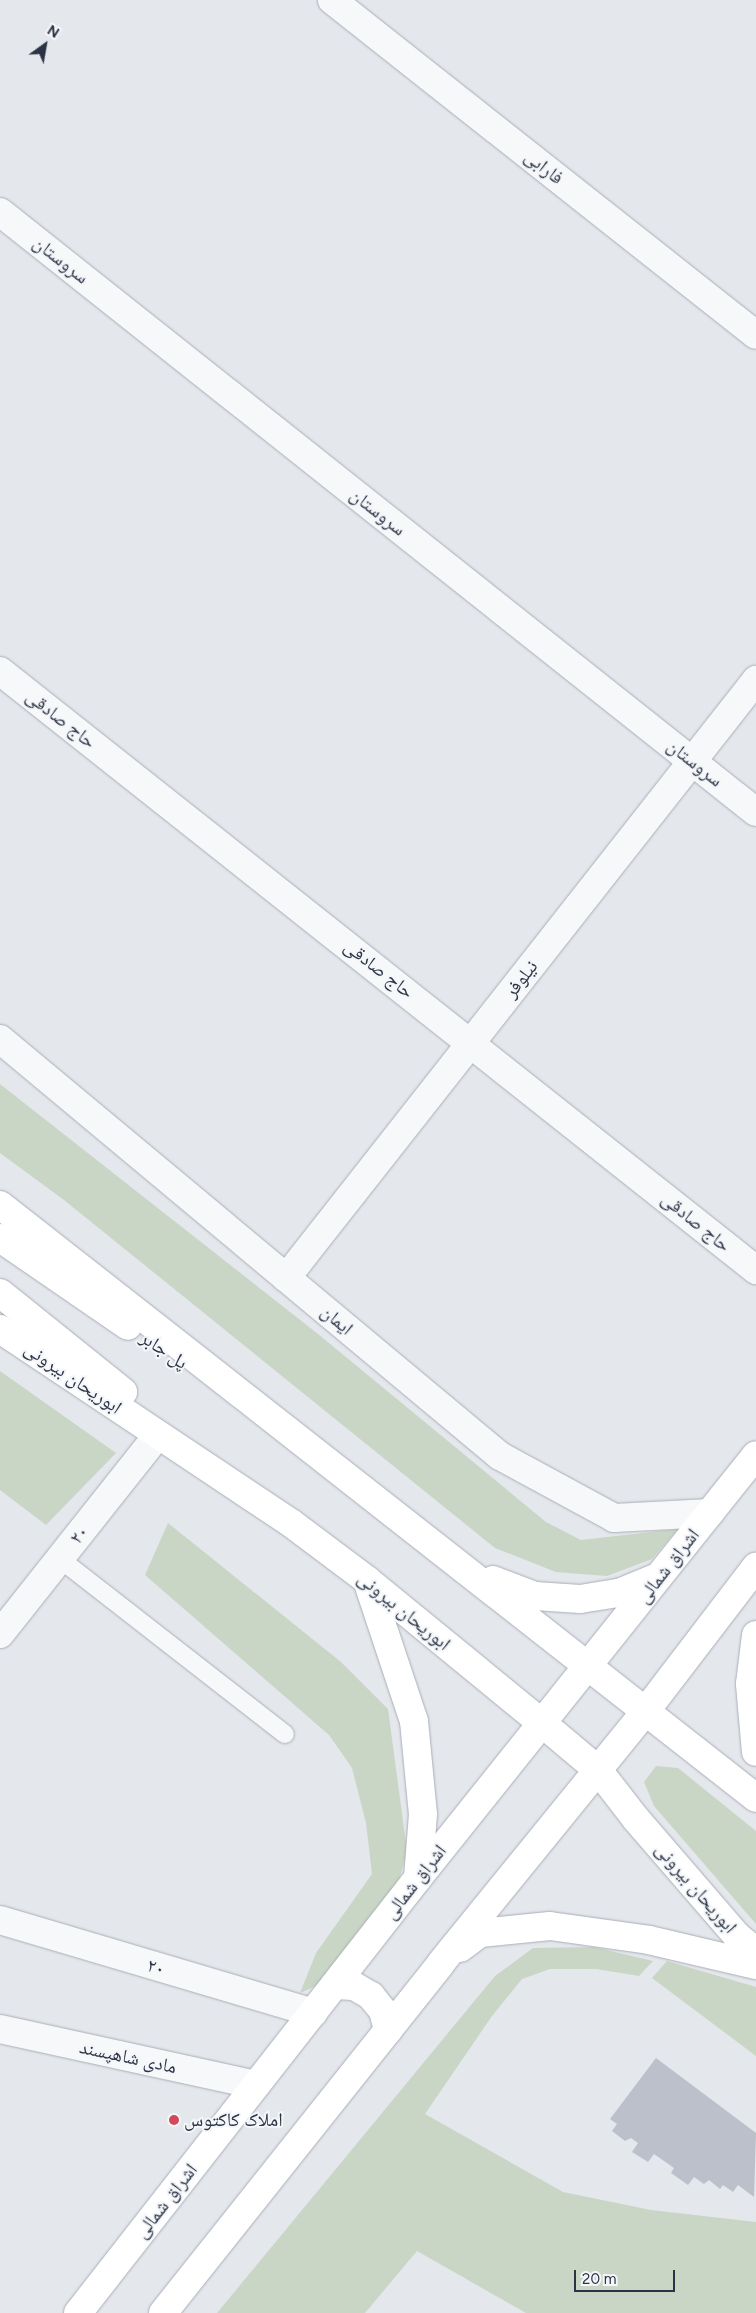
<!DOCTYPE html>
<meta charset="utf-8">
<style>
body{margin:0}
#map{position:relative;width:756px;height:2313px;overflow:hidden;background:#e4e7ec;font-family:Figtree,"Noto Naskh Arabic",sans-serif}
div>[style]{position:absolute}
.green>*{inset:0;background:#c9d6c5}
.building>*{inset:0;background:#bbc0ca}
.roads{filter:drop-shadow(0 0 1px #a9aeb7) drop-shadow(0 0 1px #a9aeb7)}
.service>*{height:18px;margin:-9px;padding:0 9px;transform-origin:9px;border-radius:9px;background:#f7f8fa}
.minor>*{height:28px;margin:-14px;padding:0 14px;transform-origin:14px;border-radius:14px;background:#f7f8fa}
.secondary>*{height:28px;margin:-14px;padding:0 14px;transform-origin:14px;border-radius:14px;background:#fff}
.dots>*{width:14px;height:14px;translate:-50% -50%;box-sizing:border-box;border:2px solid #f4f6f9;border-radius:50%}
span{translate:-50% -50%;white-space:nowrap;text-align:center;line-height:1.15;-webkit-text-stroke:4px #f4f6f9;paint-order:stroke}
.street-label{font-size:19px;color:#2b3445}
.poi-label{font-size:19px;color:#2b3445}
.left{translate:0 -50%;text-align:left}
.north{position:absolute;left:20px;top:20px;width:50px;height:50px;-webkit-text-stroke:4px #f4f6f9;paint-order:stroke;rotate:32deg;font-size:14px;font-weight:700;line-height:20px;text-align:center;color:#2b3445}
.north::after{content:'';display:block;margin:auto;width:18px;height:22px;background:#2b3445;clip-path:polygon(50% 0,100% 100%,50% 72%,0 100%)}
.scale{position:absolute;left:574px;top:2270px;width:101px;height:22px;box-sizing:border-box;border:2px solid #2b3445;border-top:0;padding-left:6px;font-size:15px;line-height:18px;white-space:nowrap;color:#2b3445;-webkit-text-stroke:4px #f4f6f9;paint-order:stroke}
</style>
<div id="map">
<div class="green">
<i style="clip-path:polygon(0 1084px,318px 1334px,546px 1522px,581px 1540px,678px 1529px,652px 1559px,607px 1576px,556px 1572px,495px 1548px,64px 1200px,0 1153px)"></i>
<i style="clip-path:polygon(0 1371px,116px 1453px,46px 1525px,0 1490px)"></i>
<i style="clip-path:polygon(168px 1523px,341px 1662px,388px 1709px,407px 1851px,397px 1888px,320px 1984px,300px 1993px,316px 1953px,372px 1874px,366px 1823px,352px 1768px,329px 1735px,145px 1575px)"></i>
<i style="clip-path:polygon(656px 1766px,678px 1768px,756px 1831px,756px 1924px,654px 1806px,644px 1782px)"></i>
<i style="clip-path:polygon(594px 1947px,653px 1961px,639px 1976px,596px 1969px,550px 1969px,522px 1979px,492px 2016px,425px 2114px,563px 2192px,651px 2210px,756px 2222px,756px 2313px,526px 2313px,417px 2251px,365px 2313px,217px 2313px,495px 1976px,533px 1948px)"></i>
<i style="clip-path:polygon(667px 1961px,756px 1987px,756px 2056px,652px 1978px)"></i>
</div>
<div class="building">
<i style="clip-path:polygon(656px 2058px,756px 2133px,754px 2197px,738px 2185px,733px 2192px,723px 2185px,720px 2189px,709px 2180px,704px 2184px,694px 2177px,688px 2185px,671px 2173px,674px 2168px,654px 2154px,648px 2162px,632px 2152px,638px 2143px,631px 2138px,625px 2141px,612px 2131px,617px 2124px,610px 2119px)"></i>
</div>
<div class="roads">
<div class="service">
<i style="left:60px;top:1559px;width:285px;rotate:37.9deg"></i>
</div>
<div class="minor">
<i style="left:332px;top:0;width:540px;rotate:38.31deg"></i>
<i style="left:0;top:212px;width:965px;rotate:38.44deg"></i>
<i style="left:0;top:671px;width:965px;rotate:38.39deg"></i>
<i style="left:0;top:1039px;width:651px;rotate:39.83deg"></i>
<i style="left:500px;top:1456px;width:130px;rotate:28.5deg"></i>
<i style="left:614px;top:1518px;width:96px;rotate:-3deg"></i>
<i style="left:286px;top:1278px;width:761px;rotate:-51.83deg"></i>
<i style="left:0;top:1634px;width:254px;rotate:-51.6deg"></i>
<i style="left:0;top:1920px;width:327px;rotate:16.5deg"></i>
<i style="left:0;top:2029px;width:262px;rotate:12.3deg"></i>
</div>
<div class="secondary">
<i style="left:0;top:1205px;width:961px;rotate:38.11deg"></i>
<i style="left:0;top:1238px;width:155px;rotate:34.5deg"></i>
<i style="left:0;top:1293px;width:158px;rotate:38.8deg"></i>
<i style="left:0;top:1329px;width:350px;rotate:33.7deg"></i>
<i style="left:291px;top:1523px;width:95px;rotate:36.9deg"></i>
<i style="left:367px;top:1580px;width:226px;rotate:39.3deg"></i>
<i style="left:542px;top:1723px;width:73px;rotate:40deg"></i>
<i style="left:598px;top:1770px;width:62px;rotate:52.2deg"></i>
<i style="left:636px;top:1819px;width:155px;rotate:49.2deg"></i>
<i style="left:737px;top:1936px;width:25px;rotate:40deg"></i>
<i style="left:367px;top:1580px;width:149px;rotate:71.6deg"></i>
<i style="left:414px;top:1721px;width:93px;rotate:84.5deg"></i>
<i style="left:423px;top:1814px;width:64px;rotate:94.5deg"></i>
<i style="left:493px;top:1580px;width:45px;rotate:20.9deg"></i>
<i style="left:535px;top:1596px;width:45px;rotate:3.8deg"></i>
<i style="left:580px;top:1599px;width:39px;rotate:-9deg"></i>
<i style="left:619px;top:1593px;width:42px;rotate:-22.3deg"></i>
<i style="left:756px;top:1635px;width:49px;rotate:97deg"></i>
<i style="left:750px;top:1684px;width:68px;rotate:85deg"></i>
<i style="left:460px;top:1948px;width:25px;rotate:-37deg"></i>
<i style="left:480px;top:1933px;width:70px;rotate:-5.7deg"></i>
<i style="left:550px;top:1926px;width:100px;rotate:8deg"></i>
<i style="left:649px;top:1940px;width:110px;rotate:13.2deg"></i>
<i style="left:335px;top:1985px;width:19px;rotate:3deg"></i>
<i style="left:354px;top:1986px;width:20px;rotate:30deg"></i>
<i style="left:371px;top:1996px;width:19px;rotate:51deg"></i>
<i style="left:383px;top:2011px;width:20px;rotate:75deg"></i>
<i style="left:78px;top:2313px;width:552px;rotate:-51.99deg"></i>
<i style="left:418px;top:1878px;width:541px;rotate:-51.37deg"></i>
<i style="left:163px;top:2313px;width:447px;rotate:-51.5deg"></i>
<i style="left:441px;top:1963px;width:323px;rotate:-50.9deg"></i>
<i style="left:645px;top:1712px;width:183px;rotate:-52.6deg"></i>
</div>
</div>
<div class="dots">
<i style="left:174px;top:2120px;background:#d1495b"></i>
</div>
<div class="street-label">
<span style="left:544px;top:167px;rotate:38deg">فارابی</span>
<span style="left:61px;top:260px;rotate:38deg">سروستان</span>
<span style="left:378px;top:512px;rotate:38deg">سروستان</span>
<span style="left:61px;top:719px;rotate:38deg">حاج صادقی</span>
<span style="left:695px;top:763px;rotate:38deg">سروستان</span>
<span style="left:379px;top:969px;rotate:38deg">حاج صادقی</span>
<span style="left:521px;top:979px;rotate:-52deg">نیلوفر</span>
<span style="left:696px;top:1222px;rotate:39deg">حاج صادقی</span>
<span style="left:337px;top:1320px;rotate:40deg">ایمان</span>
<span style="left:164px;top:1350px;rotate:34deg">پل جابر</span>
<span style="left:73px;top:1378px;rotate:34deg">ابوریحان بیرونی</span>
<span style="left:79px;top:1535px;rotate:-52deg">۲۰</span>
<span style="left:668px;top:1566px;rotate:-52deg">اشراق شمالی</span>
<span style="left:404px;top:1611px;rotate:39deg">ابوریحان بیرونی</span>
<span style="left:415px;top:1882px;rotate:-52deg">اشراق شمالی</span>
<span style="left:696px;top:1888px;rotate:49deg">ابوریحان بیرونی</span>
<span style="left:156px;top:1967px;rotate:16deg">۲۰</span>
<span style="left:128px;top:2057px;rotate:12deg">مادی شاهپسند</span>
<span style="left:166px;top:2201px;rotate:-52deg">اشراق شمالی</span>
</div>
<div class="poi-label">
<span class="left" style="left:184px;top:2120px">املاک کاکتوس</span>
</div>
<div class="north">N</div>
<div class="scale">20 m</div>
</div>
